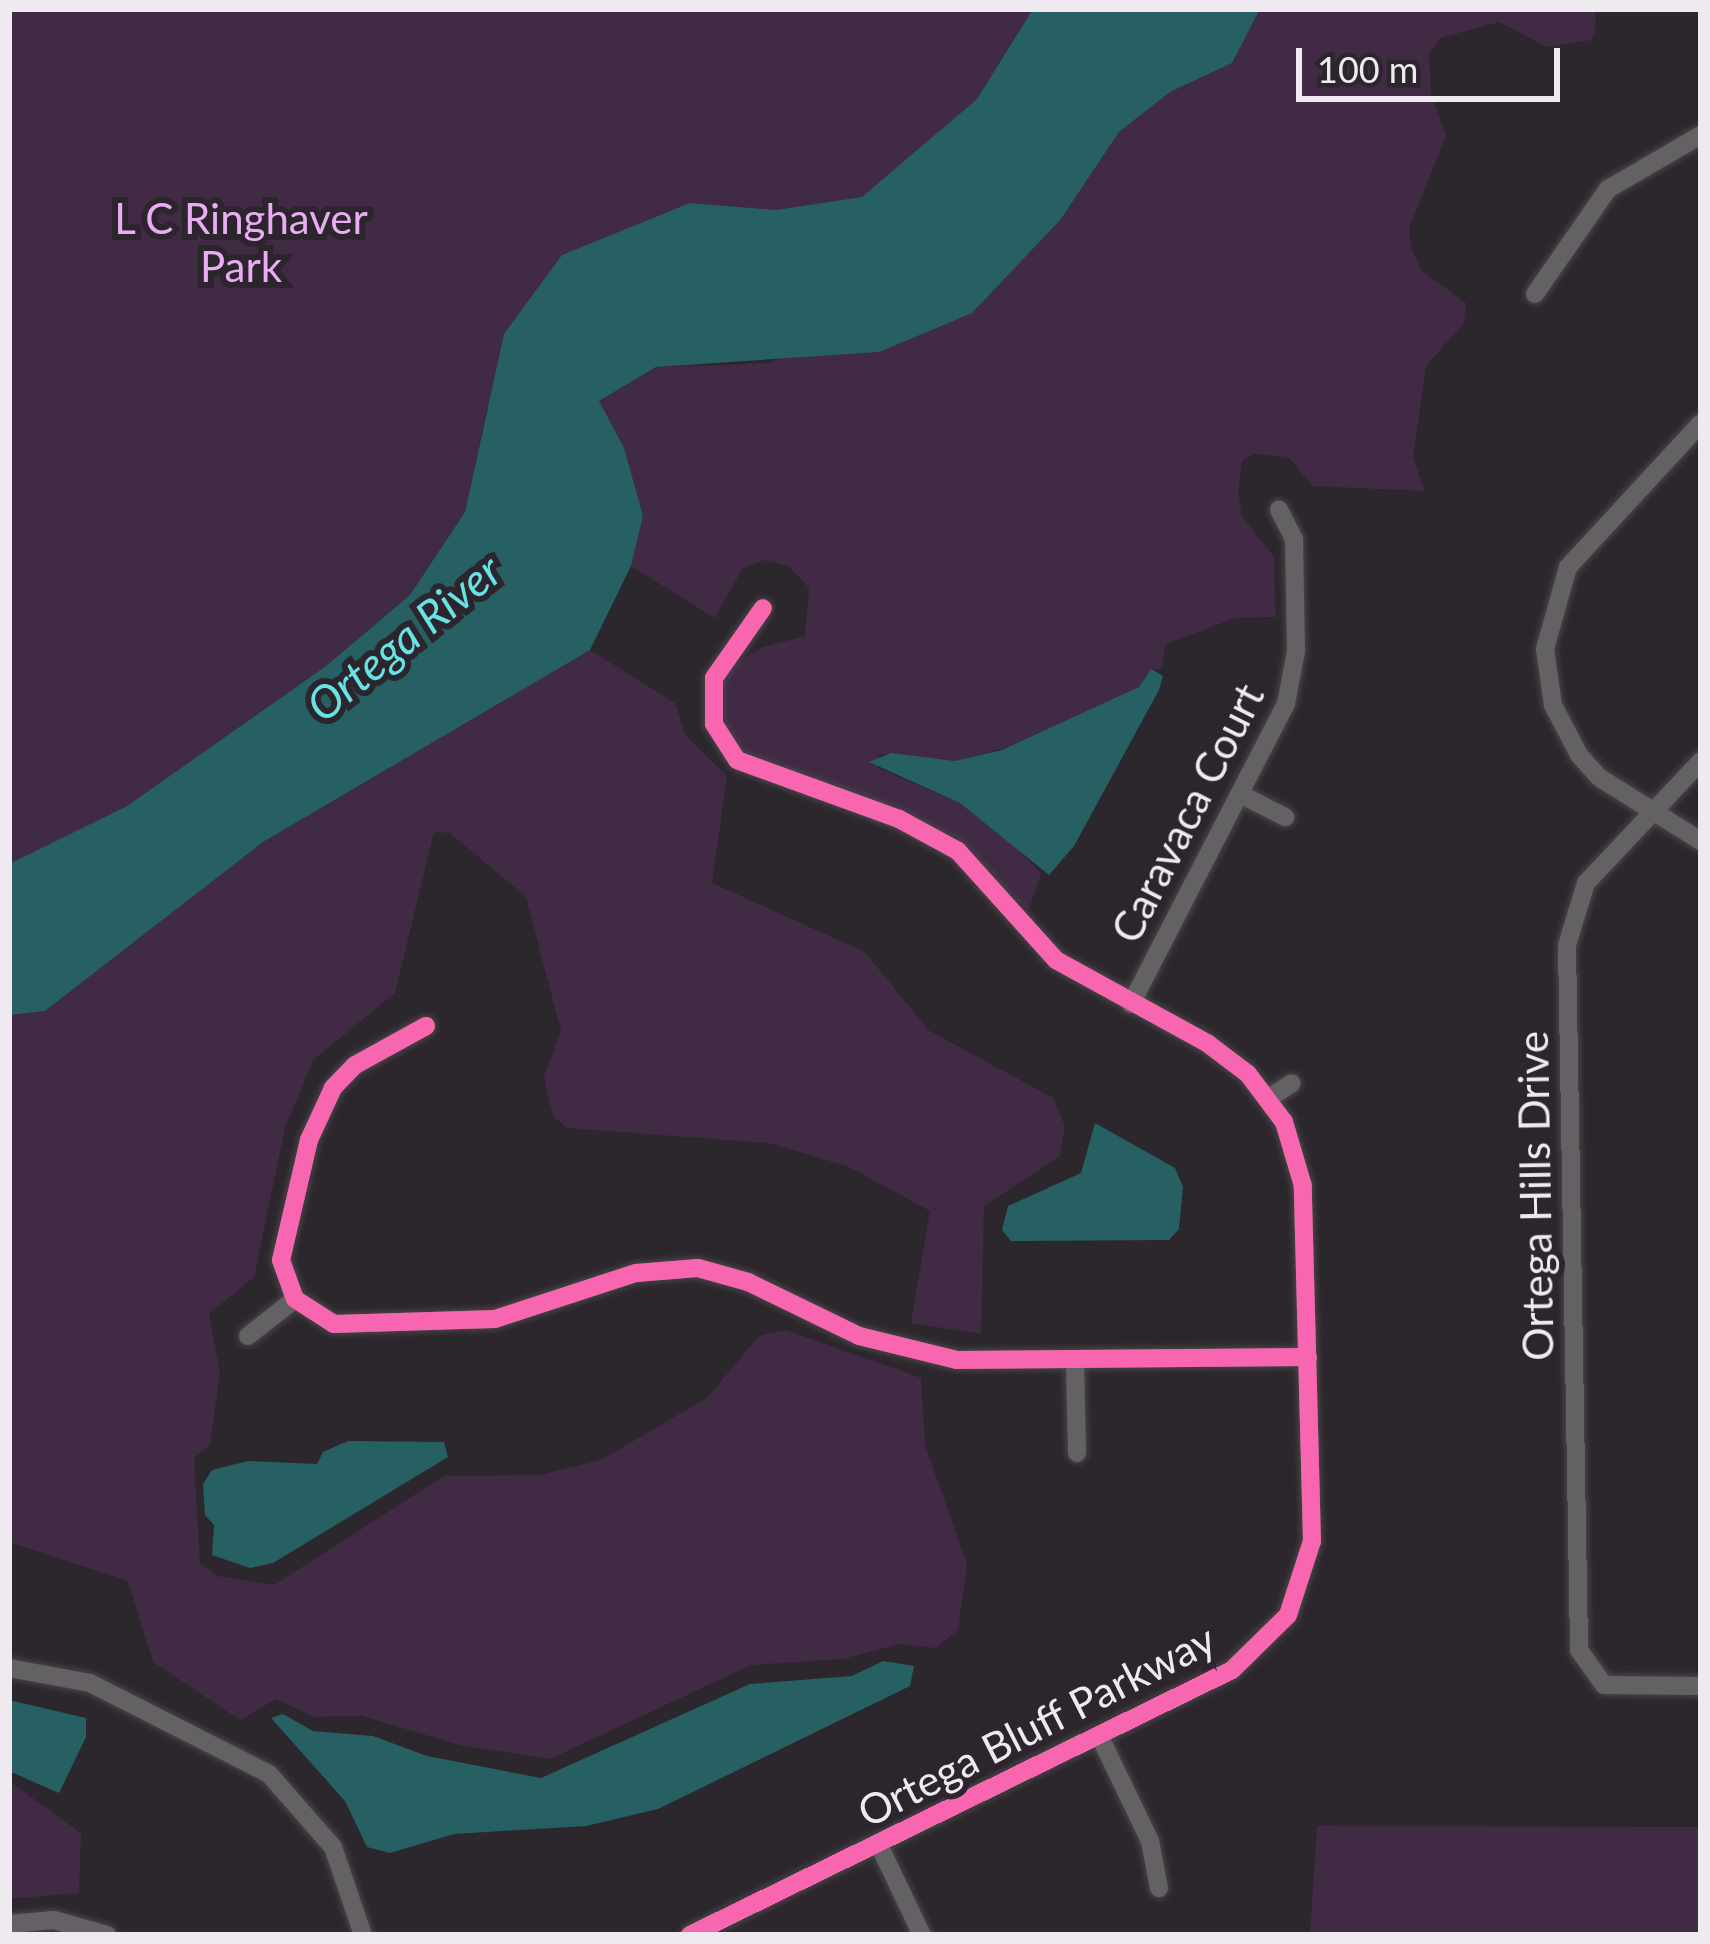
<!DOCTYPE html>
<style>
body{margin:0}
#map{position:relative;width:1710px;height:1944px;overflow:hidden;background:#2c272c;font-family:Lato,sans-serif}
div>[style]{position:absolute}
.green>*{inset:0;background:#412a44}
.water>*{inset:0;background:#266062}
.roads{filter:drop-shadow(0 0 3px #484448) drop-shadow(0 0 3px #484448)}
.street>*{height:18px;margin:-9px;padding:0 9px;transform-origin:9px;border-radius:9px;background:#646165}
.cycleway>*{height:18px;margin:-9px;padding:0 9px;transform-origin:9px;border-radius:9px;background:#f766af}
span{translate:-50% -50%;white-space:nowrap;text-align:center;line-height:1.15;-webkit-text-stroke:12px #2d252e;paint-order:stroke}
.park-label{font-size:42px;color:#e8aef1}
.street-label{font-size:42px;color:#efeaf0}
.water-label{font-size:45px;color:#66e3e4;font-style:italic}
.frame{position:absolute;inset:0;border:12px solid #efeaf0;pointer-events:none}
.scale{position:absolute;left:1296px;top:48px;width:264px;height:54px;box-sizing:border-box;border:6px solid #efeaf0;border-top:0;padding-left:15px;font-size:36px;line-height:42px;white-space:nowrap;color:#efeaf0;-webkit-text-stroke:9px #2d252e;paint-order:stroke}
</style>
<div id="map">
<div class="green">
<i style="clip-path:polygon(9px 9px,1033px 9px,977px 99px,862px 198px,776px 210px,690px 203px,487px 408px,465px 512px,410px 595px,326px 666px,127px 806px,9px 864px)"></i>
<i style="clip-path:polygon(1260px 9px,1595px 9px,1596px 26px,1592px 40px,1547px 47px,1499px 22px,1440px 38px,1429px 54px,1431px 95px,1446px 135px,1409px 229px,1412px 250px,1422px 271px,1466px 303px,1464px 323px,1426px 366px,1413px 458px,1425px 491px,1313px 486px,1288px 457px,1253px 454px,1242px 461px,1238px 492px,1242px 516px,1274px 557px,1276px 617px,1235px 618px,1166px 644px,1161px 669px,1151px 669px,1139px 687px,1027px 742px,955px 761px,879px 754px,878px 768px,960px 803px,1007px 836px,1041px 874px,1028px 911px,957px 838px,744px 754px,725px 729px,724px 679px,731px 665px,763px 647px,805px 636px,809px 588px,789px 566px,763px 560px,742px 569px,715px 618px,631px 566px,643px 516px,598px 402px,656px 367px,771px 363px,1061px 219px,1119px 132px,1170px 92px,1232px 63px)"></i>
<i style="clip-path:polygon(590px 650px,675px 703px,685px 735px,727px 776px,712px 883px,865px 952px,928px 1030px,1053px 1098px,1065px 1126px,1060px 1156px,984px 1206px,981px 1334px,911px 1323px,930px 1211px,847px 1166px,769px 1143px,567px 1128px,553px 1116px,544px 1077px,561px 1031px,526px 897px,450px 833px,434px 832px,395px 993px,313px 1060px,285px 1128px,254px 1277px,209px 1314px,220px 1373px,210px 1445px,194px 1458px,200px 1563px,217px 1576px,274px 1585px,444px 1476px,540px 1475px,601px 1460px,707px 1398px,759px 1336px,786px 1330px,921px 1378px,925px 1445px,967px 1564px,958px 1630px,936px 1648px,899px 1644px,843px 1659px,751px 1665px,550px 1759px,459px 1745px,362px 1716px,314px 1717px,276px 1699px,240px 1720px,153px 1662px,128px 1581px,9px 1542px,9px 1015px,45px 1011px,263px 842px)"></i>
<i style="clip-path:polygon(9px 1781px,81px 1833px,79px 1893px,9px 1899px)"></i>
<i style="clip-path:polygon(1317px 1826px,1701px 1827px,1701px 1935px,1310px 1935px)"></i>
</div>
<div class="water">
<i style="clip-path:polygon(1033px 9px,1260px 9px,1232px 63px,1170px 92px,1119px 132px,1061px 219px,972px 313px,879px 352px,656px 367px,599px 401px,624px 448px,643px 516px,631px 566px,590px 650px,263px 842px,45px 1011px,9px 1015px,9px 864px,127px 806px,326px 666px,410px 595px,465px 512px,504px 334px,562px 255px,690px 203px,776px 210px,862px 197px,977px 99px)"></i>
<i style="clip-path:polygon(1151px 669px,1163px 676px,1159px 690px,1074px 846px,1049px 875px,960px 803px,869px 762px,891px 753px,955px 761px,1002px 750px,1139px 687px)"></i>
<i style="clip-path:polygon(1095px 1123px,1175px 1168px,1183px 1187px,1179px 1229px,1169px 1240px,1011px 1241px,1002px 1230px,1008px 1206px,1081px 1173px)"></i>
<i style="clip-path:polygon(348px 1441px,444px 1442px,448px 1457px,273px 1563px,250px 1568px,212px 1555px,214px 1525px,205px 1515px,203px 1484px,212px 1470px,248px 1461px,317px 1464px,323px 1452px)"></i>
<i style="clip-path:polygon(883px 1661px,914px 1666px,910px 1686px,658px 1809px,586px 1826px,454px 1834px,390px 1853px,367px 1847px,345px 1801px,271px 1718px,283px 1714px,313px 1731px,373px 1736px,427px 1756px,541px 1778px,750px 1684px,852px 1676px)"></i>
<i style="clip-path:polygon(9px 1700px,86px 1718px,86px 1737px,59px 1793px,9px 1771px)"></i>
</div>
<div class="roads">
<div class="street">
<i style="left:1535px;top:294px;width:128px;rotate:-55.2deg"></i>
<i style="left:1608px;top:189px;width:108px;rotate:-30.1deg"></i>
<i style="left:1701px;top:423px;width:196px;rotate:132.7deg"></i>
<i style="left:1568px;top:567px;width:85px;rotate:105.7deg"></i>
<i style="left:1545px;top:649px;width:57px;rotate:81.9deg"></i>
<i style="left:1553px;top:705px;width:56px;rotate:62.5deg"></i>
<i style="left:1579px;top:755px;width:31px;rotate:48deg"></i>
<i style="left:1600px;top:778px;width:119px;rotate:32deg"></i>
<i style="left:1701px;top:761px;width:168px;rotate:133.3deg"></i>
<i style="left:1586px;top:883px;width:65px;rotate:107deg"></i>
<i style="left:1567px;top:945px;width:705px;rotate:89.02deg"></i>
<i style="left:1579px;top:1650px;width:43px;rotate:54.5deg"></i>
<i style="left:1604px;top:1685px;width:97px;rotate:0.6deg"></i>
<i style="left:1240px;top:794px;width:51px;rotate:27.1deg"></i>
<i style="left:1131px;top:1004px;width:338px;rotate:-62.7deg"></i>
<i style="left:1286px;top:704px;width:54px;rotate:-79.3deg"></i>
<i style="left:1296px;top:651px;width:112px;rotate:-91deg"></i>
<i style="left:1294px;top:539px;width:33px;rotate:-117deg"></i>
<i style="left:426px;top:1026px;width:81px;rotate:151.2deg"></i>
<i style="left:355px;top:1065px;width:32px;rotate:134deg"></i>
<i style="left:333px;top:1088px;width:57px;rotate:114.8deg"></i>
<i style="left:309px;top:1140px;width:123px;rotate:103.1deg"></i>
<i style="left:281px;top:1260px;width:41px;rotate:70.3deg"></i>
<i style="left:295px;top:1299px;width:46px;rotate:32.7deg"></i>
<i style="left:334px;top:1324px;width:161px;rotate:-1.8deg"></i>
<i style="left:495px;top:1319px;width:148px;rotate:-18.1deg"></i>
<i style="left:636px;top:1273px;width:62px;rotate:-4.6deg"></i>
<i style="left:698px;top:1268px;width:52px;rotate:15.6deg"></i>
<i style="left:748px;top:1282px;width:123px;rotate:25.9deg"></i>
<i style="left:859px;top:1336px;width:101px;rotate:13.8deg"></i>
<i style="left:957px;top:1360px;width:351px;rotate:-0.5deg"></i>
<i style="left:1269px;top:1098px;width:27px;rotate:-33deg"></i>
<i style="left:248px;top:1336px;width:60px;rotate:-38.2deg"></i>
<i style="left:1075px;top:1362px;width:91px;rotate:88.7deg"></i>
<i style="left:9px;top:1668px;width:82px;rotate:10.5deg"></i>
<i style="left:90px;top:1683px;width:201px;rotate:26.9deg"></i>
<i style="left:269px;top:1774px;width:97px;rotate:48.8deg"></i>
<i style="left:333px;top:1847px;width:93px;rotate:71.2deg"></i>
<i style="left:1099px;top:1735px;width:118px;rotate:64.3deg"></i>
<i style="left:1150px;top:1841px;width:48px;rotate:79.2deg"></i>
<i style="left:879px;top:1845px;width:100px;rotate:64.5deg"></i>
<i style="left:9px;top:1924px;width:45px;rotate:-5.1deg"></i>
<i style="left:54px;top:1920px;width:55px;rotate:15.8deg"></i>
<i style="left:690px;top:1935px;width:603px;rotate:-26.06deg"></i>
<i style="left:1232px;top:1670px;width:78px;rotate:-44.5deg"></i>
<i style="left:1288px;top:1615px;width:78px;rotate:-72deg"></i>
<i style="left:1312px;top:1541px;width:355px;rotate:-91.5deg"></i>
<i style="left:1303px;top:1186px;width:67px;rotate:-106.5deg"></i>
<i style="left:1284px;top:1122px;width:60px;rotate:-126.9deg"></i>
<i style="left:1248px;top:1074px;width:51px;rotate:-142.9deg"></i>
<i style="left:1207px;top:1043px;width:172px;rotate:-151.2deg"></i>
<i style="left:1056px;top:960px;width:147px;rotate:-132deg"></i>
<i style="left:958px;top:851px;width:67px;rotate:-151.5deg"></i>
<i style="left:899px;top:819px;width:172px;rotate:-160deg"></i>
<i style="left:737px;top:760px;width:43px;rotate:-122.6deg"></i>
<i style="left:714px;top:724px;width:46px;rotate:-90deg"></i>
<i style="left:714px;top:678px;width:85px;rotate:-55deg"></i>
</div>
</div>
<div class="cycleway">
<i style="left:426px;top:1026px;width:81px;rotate:151.2deg"></i>
<i style="left:355px;top:1065px;width:32px;rotate:134deg"></i>
<i style="left:333px;top:1088px;width:57px;rotate:114.8deg"></i>
<i style="left:309px;top:1140px;width:123px;rotate:103.1deg"></i>
<i style="left:281px;top:1260px;width:41px;rotate:70.3deg"></i>
<i style="left:295px;top:1299px;width:46px;rotate:32.7deg"></i>
<i style="left:334px;top:1324px;width:161px;rotate:-1.8deg"></i>
<i style="left:495px;top:1319px;width:148px;rotate:-18.1deg"></i>
<i style="left:636px;top:1273px;width:62px;rotate:-4.6deg"></i>
<i style="left:698px;top:1268px;width:52px;rotate:15.6deg"></i>
<i style="left:748px;top:1282px;width:123px;rotate:25.9deg"></i>
<i style="left:859px;top:1336px;width:101px;rotate:13.8deg"></i>
<i style="left:957px;top:1360px;width:351px;rotate:-0.5deg"></i>
<i style="left:690px;top:1935px;width:603px;rotate:-26.06deg"></i>
<i style="left:1232px;top:1670px;width:78px;rotate:-44.5deg"></i>
<i style="left:1288px;top:1615px;width:78px;rotate:-72deg"></i>
<i style="left:1312px;top:1541px;width:355px;rotate:-91.5deg"></i>
<i style="left:1303px;top:1186px;width:67px;rotate:-106.5deg"></i>
<i style="left:1284px;top:1122px;width:60px;rotate:-126.9deg"></i>
<i style="left:1248px;top:1074px;width:51px;rotate:-142.9deg"></i>
<i style="left:1207px;top:1043px;width:172px;rotate:-151.2deg"></i>
<i style="left:1056px;top:960px;width:147px;rotate:-132deg"></i>
<i style="left:958px;top:851px;width:67px;rotate:-151.5deg"></i>
<i style="left:899px;top:819px;width:172px;rotate:-160deg"></i>
<i style="left:737px;top:760px;width:43px;rotate:-122.6deg"></i>
<i style="left:714px;top:724px;width:46px;rotate:-90deg"></i>
<i style="left:714px;top:678px;width:85px;rotate:-55deg"></i>
</div>
<div class="park-label">
<span style="left:241px;top:242px">L C Ringhaver<br>Park</span>
</div>
<div class="street-label">
<span style="left:1187px;top:813px;rotate:-63deg">Caravaca Court</span>
<span style="left:1535px;top:1196px;rotate:-91deg">Ortega Hills Drive</span>
<span style="left:1036px;top:1725px;rotate:-27deg">Ortega Bluff Parkway</span>
</div>
<div class="water-label">
<span style="left:404px;top:638px;rotate:-39deg">Ortega River</span>
</div>
<div class="frame"></div>
<div class="scale">100 m</div>
</div>
